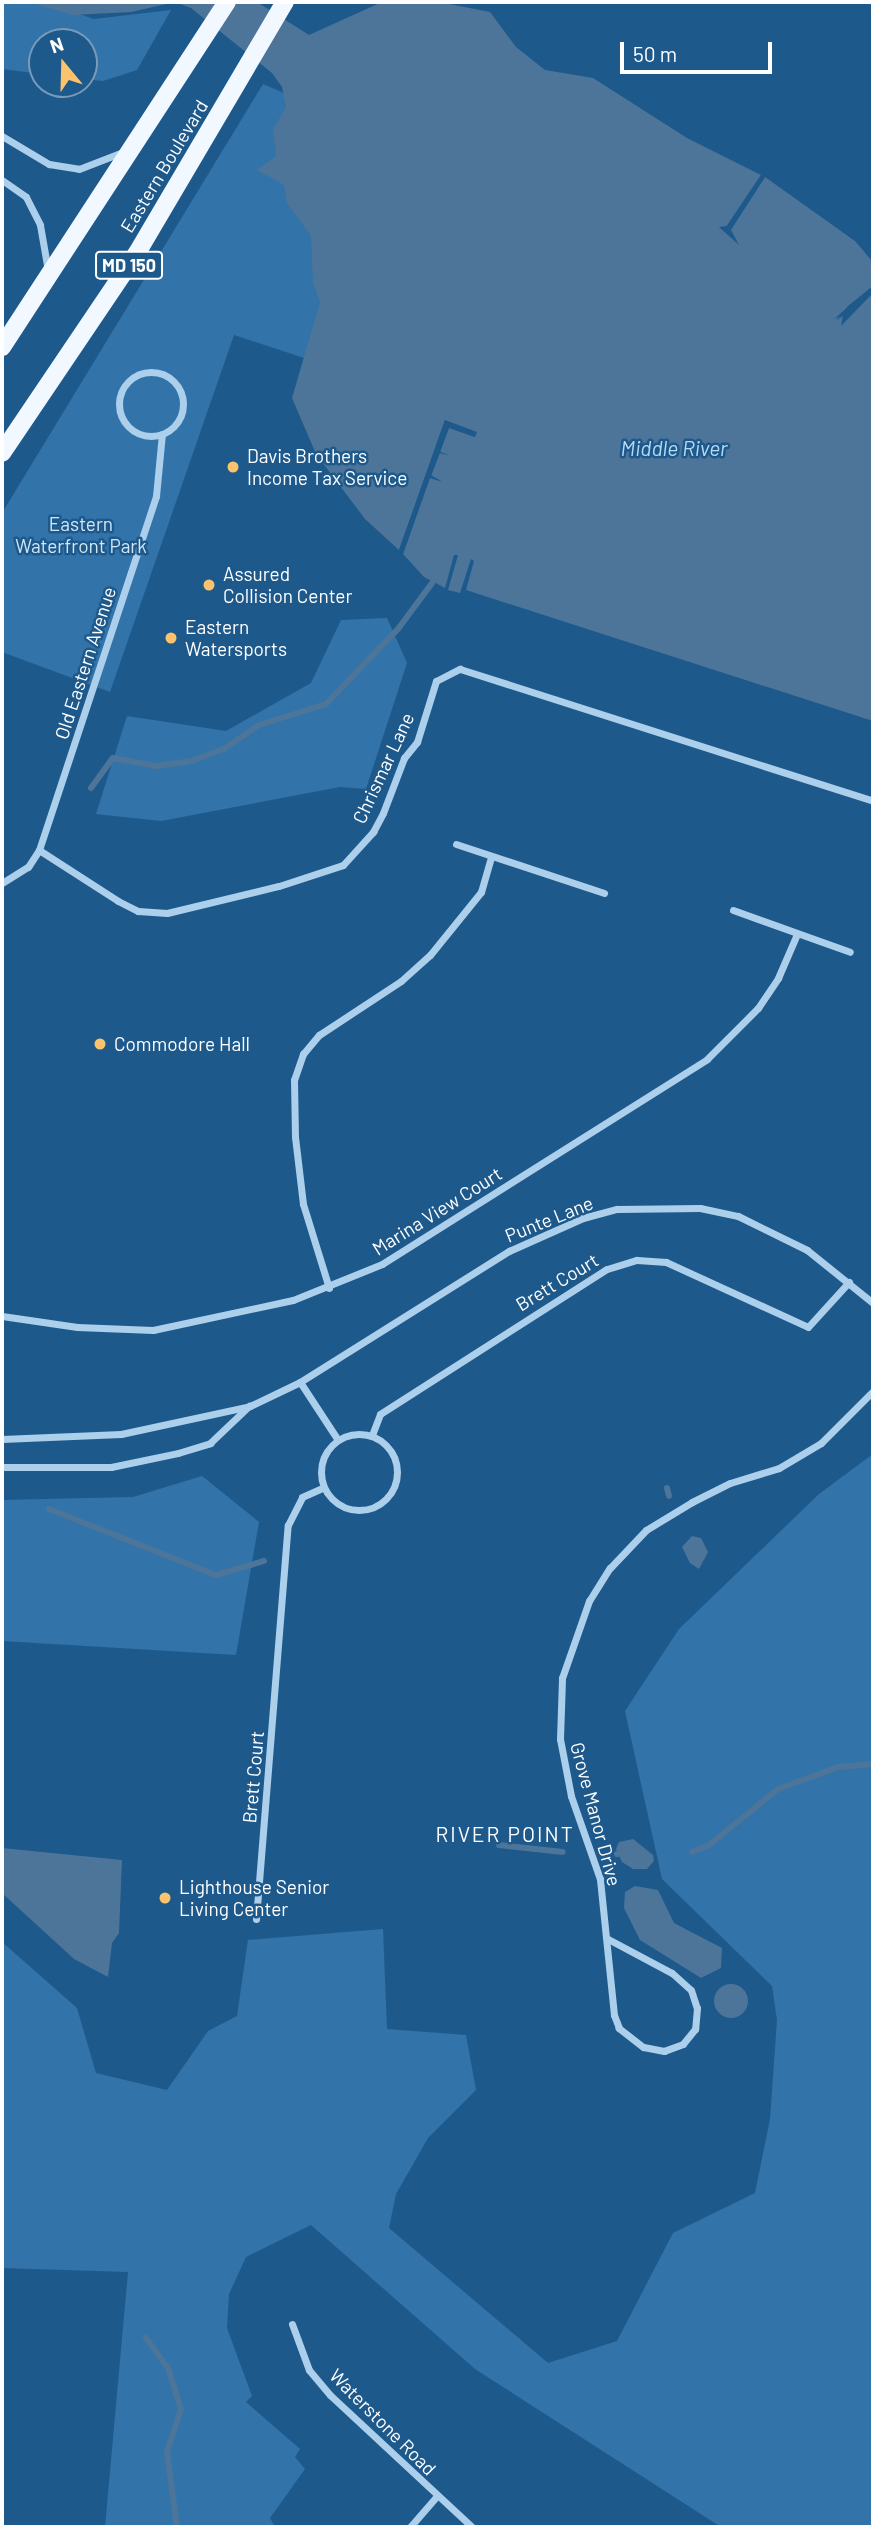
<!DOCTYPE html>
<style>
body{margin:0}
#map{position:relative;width:875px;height:2529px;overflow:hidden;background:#1e598c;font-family:Barlow,sans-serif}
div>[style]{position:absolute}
.green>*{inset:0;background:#3273aa}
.water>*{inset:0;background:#4c7599}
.round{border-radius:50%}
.pier>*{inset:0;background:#1e598c}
.stream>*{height:6px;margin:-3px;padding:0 3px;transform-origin:3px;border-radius:3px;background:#4c7599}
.street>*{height:7px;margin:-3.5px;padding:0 3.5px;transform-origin:3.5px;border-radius:3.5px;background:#accfec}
.street>.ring{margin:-3.5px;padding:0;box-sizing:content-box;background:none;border:7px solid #accfec;border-radius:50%}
.primary>*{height:18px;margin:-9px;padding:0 9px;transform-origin:9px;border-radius:9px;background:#f1f8ff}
.dots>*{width:19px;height:19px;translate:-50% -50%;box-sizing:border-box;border:4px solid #1e598c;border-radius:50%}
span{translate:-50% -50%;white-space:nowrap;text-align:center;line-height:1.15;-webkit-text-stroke:5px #1e598c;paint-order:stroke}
.shield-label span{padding:2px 5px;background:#1e598c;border:2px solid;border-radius:5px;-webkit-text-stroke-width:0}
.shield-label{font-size:18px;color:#fff;font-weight:700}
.street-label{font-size:19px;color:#fff}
.poi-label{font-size:19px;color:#fff}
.left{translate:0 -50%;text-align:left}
.park-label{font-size:19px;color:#d1e7f9}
.water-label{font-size:21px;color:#b8d9f3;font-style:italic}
.neighbourhood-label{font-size:21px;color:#fff;letter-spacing:2px}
.frame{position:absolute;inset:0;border:4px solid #fff;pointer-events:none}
.north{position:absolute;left:28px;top:28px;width:70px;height:70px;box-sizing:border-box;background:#1e598c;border:2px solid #789bba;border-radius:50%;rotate:341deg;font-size:19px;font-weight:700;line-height:28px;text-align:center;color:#fff}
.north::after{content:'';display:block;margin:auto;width:24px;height:32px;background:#fbc36b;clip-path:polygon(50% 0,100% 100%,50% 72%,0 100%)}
.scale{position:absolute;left:620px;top:42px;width:152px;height:32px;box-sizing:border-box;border:4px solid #fff;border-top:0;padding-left:9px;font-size:21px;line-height:24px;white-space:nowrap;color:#fff;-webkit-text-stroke:5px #1e598c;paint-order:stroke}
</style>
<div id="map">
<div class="green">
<i style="clip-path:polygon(2px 2px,43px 2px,94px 19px,171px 10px,137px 70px,103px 81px,84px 79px,84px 42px,42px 42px,42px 74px,2px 69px)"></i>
<i style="clip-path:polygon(263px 84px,286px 94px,322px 274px,317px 346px,310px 360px,234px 335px,110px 692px,2px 652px,2px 513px)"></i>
<i style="clip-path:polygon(387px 618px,407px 663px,366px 789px,340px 787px,161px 821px,96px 814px,127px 716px,226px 731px,311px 683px,341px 620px)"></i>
<i style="clip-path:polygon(873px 1454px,873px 2527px,721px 2527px,475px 2369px,311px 2225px,246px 2257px,229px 2294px,227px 2328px,252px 2396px,246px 2402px,300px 2449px,295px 2457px,305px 2469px,270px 2518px,275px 2527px,105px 2527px,128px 2272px,2px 2268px,2px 1942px,77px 2008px,96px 2073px,167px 2090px,208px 2031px,237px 2016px,248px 1940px,383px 1929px,387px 2029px,466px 2035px,476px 2090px,428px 2138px,396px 2194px,389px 2228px,548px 2363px,617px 2341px,673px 2233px,755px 2193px,770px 2119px,777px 2020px,772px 1986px,662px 1879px,625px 1711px,679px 1629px,819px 1494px)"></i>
<i style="clip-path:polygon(202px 1476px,259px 1522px,236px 1655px,2px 1641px,2px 1500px,133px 1497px)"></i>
</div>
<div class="water">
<i style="clip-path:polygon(28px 2px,257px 2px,309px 35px,382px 2px,439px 2px,490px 12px,516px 47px,545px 70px,593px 78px,687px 138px,761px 175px,726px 227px,735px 234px,730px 230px,765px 177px,855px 241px,873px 262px,873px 286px,848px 306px,836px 321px,873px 293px,873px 721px,466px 590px,474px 561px,471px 559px,460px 593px,448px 590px,458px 555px,454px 555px,445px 588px,424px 577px,403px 554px,430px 477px,442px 481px,431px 476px,440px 453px,449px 455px,440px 452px,449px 427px,474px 437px,445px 420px,399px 550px,365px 519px,316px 454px,292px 398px,320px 302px,313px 283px,311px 236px,287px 203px,284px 185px,257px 170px,276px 156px,273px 129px,286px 107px,282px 87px,272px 73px,191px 8px,175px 2px,131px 12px,73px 15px)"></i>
<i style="clip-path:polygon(692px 1536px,701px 1538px,708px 1552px,699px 1569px,690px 1563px,682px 1547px)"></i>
<i style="clip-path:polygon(633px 1839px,653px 1855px,654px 1861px,647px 1869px,633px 1869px,622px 1862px,616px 1849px,619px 1842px)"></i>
<i style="clip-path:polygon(2px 1848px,122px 1860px,119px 1933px,112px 1943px,108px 1977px,74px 1959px,2px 1893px)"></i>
<i style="clip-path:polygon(635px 1886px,658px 1890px,674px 1923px,722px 1948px,721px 1968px,701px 1978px,640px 1940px,624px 1908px,625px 1892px)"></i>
<i class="round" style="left:714px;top:1984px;width:34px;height:34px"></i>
</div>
<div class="pier">
<i style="clip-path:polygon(761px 175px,765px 177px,731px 230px,739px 245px,719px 227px,727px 226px)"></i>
<i style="clip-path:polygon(873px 286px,873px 293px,841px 326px,843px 315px,834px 319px)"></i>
<i style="clip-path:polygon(445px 420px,477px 432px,475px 437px,449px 428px,440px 452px,449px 455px,439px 453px,431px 475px,442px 482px,430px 478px,403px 554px,399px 550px)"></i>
</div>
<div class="stream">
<i style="left:91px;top:788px;width:37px;rotate:-54deg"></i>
<i style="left:113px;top:758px;width:44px;rotate:10.5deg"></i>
<i style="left:156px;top:766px;width:36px;rotate:-8deg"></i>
<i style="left:192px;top:761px;width:34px;rotate:-21deg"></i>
<i style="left:224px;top:749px;width:42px;rotate:-34.4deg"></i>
<i style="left:259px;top:725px;width:70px;rotate:-17.4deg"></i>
<i style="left:326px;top:704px;width:104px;rotate:-46.2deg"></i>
<i style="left:398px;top:629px;width:57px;rotate:-53.5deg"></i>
<i style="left:667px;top:1488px;width:8px;rotate:76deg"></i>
<i style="left:49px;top:1509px;width:180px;rotate:21.6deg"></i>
<i style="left:216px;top:1575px;width:50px;rotate:-16.3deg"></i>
<i style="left:499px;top:1845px;width:64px;rotate:6.2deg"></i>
<i style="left:692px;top:1852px;width:18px;rotate:-22deg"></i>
<i style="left:709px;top:1845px;width:89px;rotate:-39.1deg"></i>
<i style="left:778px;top:1789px;width:64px;rotate:-20.1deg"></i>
<i style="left:838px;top:1767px;width:35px;rotate:-5deg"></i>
<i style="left:617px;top:1854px;width:1px"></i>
<i style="left:146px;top:2338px;width:37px;rotate:54deg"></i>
<i style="left:168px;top:2368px;width:43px;rotate:72.4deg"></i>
<i style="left:181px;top:2409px;width:45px;rotate:108deg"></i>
<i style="left:167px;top:2452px;width:76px;rotate:82.4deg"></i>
</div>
<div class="street">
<i style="left:2px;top:136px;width:55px;rotate:30.8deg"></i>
<i style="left:49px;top:164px;width:30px;rotate:9deg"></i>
<i style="left:79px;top:169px;width:47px;rotate:-21.1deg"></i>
<i style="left:2px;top:180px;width:29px;rotate:35deg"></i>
<i style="left:26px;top:197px;width:31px;rotate:63deg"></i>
<i style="left:40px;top:225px;width:47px;rotate:80.1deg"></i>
<i class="ring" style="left:119px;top:372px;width:57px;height:57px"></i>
<i style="left:456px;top:844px;width:156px;rotate:18.3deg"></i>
<i style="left:39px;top:850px;width:94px;rotate:32.8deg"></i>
<i style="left:118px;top:901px;width:22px;rotate:27deg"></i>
<i style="left:138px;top:911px;width:29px;rotate:4deg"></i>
<i style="left:167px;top:913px;width:115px;rotate:-13.6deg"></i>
<i style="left:279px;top:886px;width:67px;rotate:-18.2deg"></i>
<i style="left:343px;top:865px;width:45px;rotate:-47.7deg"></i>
<i style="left:373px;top:832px;width:21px;rotate:-62deg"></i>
<i style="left:383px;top:813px;width:59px;rotate:-69.1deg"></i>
<i style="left:404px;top:758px;width:21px;rotate:-51deg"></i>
<i style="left:417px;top:742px;width:64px;rotate:-72.7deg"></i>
<i style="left:436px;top:681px;width:27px;rotate:-27deg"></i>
<i style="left:460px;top:669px;width:434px;rotate:17.7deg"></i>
<i style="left:2px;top:883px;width:31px;rotate:-32deg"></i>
<i style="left:28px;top:867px;width:20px;rotate:-57deg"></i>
<i style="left:39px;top:850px;width:373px;rotate:-71.7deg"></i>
<i style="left:156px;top:496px;width:62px;rotate:-84.5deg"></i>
<i style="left:733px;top:910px;width:124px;rotate:19.7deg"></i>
<i style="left:329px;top:1288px;width:88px;rotate:-107.2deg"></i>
<i style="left:303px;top:1204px;width:67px;rotate:-96.8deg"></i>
<i style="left:295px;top:1137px;width:57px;rotate:-91deg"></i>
<i style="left:294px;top:1080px;width:28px;rotate:-71deg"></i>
<i style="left:303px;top:1054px;width:25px;rotate:-50deg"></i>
<i style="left:319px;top:1035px;width:98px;rotate:-33.4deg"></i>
<i style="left:401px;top:981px;width:39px;rotate:-42deg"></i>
<i style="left:430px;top:955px;width:81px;rotate:-51deg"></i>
<i style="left:481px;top:892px;width:37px;rotate:-74deg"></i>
<i style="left:2px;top:1316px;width:76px;rotate:8.3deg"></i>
<i style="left:77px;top:1327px;width:76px;rotate:2.3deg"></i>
<i style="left:153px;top:1330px;width:143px;rotate:-12.1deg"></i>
<i style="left:293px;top:1300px;width:96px;rotate:-22deg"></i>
<i style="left:382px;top:1264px;width:384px;rotate:-32.2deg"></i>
<i style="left:707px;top:1059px;width:72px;rotate:-45deg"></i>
<i style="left:758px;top:1008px;width:36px;rotate:-56deg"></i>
<i style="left:778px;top:978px;width:48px;rotate:-66.6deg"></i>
<i style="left:300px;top:1382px;width:69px;rotate:56.8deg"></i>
<i class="ring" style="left:321px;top:1434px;width:69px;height:69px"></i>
<i style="left:372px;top:1435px;width:22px;rotate:-69deg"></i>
<i style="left:380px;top:1414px;width:269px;rotate:-32.6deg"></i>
<i style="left:607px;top:1269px;width:31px;rotate:-17deg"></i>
<i style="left:637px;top:1260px;width:29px;rotate:4deg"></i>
<i style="left:666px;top:1262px;width:156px;rotate:24.6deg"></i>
<i style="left:808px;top:1327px;width:61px;rotate:-47.7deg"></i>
<i style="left:2px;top:1439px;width:119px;rotate:-2.4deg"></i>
<i style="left:121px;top:1434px;width:132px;rotate:-12.2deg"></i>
<i style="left:250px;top:1406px;width:55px;rotate:-25.6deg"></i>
<i style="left:300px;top:1382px;width:247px;rotate:-32.1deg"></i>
<i style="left:509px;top:1251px;width:81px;rotate:-24deg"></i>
<i style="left:583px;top:1218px;width:35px;rotate:-15deg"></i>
<i style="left:617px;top:1209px;width:83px;rotate:-0.7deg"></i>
<i style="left:700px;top:1208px;width:39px;rotate:12deg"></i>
<i style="left:738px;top:1216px;width:77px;rotate:26.2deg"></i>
<i style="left:807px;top:1250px;width:85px;rotate:38.8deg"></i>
<i style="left:2px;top:1467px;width:109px"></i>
<i style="left:111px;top:1467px;width:68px;rotate:-11.8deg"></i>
<i style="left:178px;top:1453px;width:34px;rotate:-17deg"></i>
<i style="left:210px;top:1443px;width:54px;rotate:-43.5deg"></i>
<i style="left:256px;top:1919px;width:395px;rotate:-85.4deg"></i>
<i style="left:288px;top:1525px;width:31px;rotate:-63deg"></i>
<i style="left:302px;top:1497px;width:24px;rotate:-24deg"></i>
<i style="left:608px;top:1939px;width:72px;rotate:28deg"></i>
<i style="left:672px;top:1973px;width:25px;rotate:42deg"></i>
<i style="left:691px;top:1990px;width:19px;rotate:72deg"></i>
<i style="left:697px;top:2008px;width:21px;rotate:95deg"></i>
<i style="left:695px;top:2029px;width:19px;rotate:129deg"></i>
<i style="left:683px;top:2044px;width:20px;rotate:160deg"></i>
<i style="left:664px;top:2051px;width:21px;rotate:-169deg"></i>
<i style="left:643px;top:2047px;width:31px;rotate:-142deg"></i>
<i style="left:619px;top:2028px;width:14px;rotate:-111deg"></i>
<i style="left:614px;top:2015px;width:137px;rotate:-95.9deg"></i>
<i style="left:600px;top:1879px;width:88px;rotate:-109.3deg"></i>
<i style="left:571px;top:1796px;width:58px;rotate:-100.9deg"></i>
<i style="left:560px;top:1739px;width:61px;rotate:-88.1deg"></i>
<i style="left:562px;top:1678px;width:82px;rotate:-70.7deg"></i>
<i style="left:589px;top:1601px;width:39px;rotate:-58deg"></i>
<i style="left:610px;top:1568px;width:52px;rotate:-46.5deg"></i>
<i style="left:646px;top:1530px;width:54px;rotate:-31.3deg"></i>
<i style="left:692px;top:1502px;width:42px;rotate:-26.6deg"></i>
<i style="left:730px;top:1483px;width:51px;rotate:-17deg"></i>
<i style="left:779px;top:1468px;width:49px;rotate:-30.8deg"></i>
<i style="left:821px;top:1443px;width:74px;rotate:-45deg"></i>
<i style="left:292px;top:2324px;width:49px;rotate:69.7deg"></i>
<i style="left:309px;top:2370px;width:33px;rotate:50deg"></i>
<i style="left:330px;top:2395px;width:194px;rotate:42.9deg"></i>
<i style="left:410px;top:2527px;width:40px;rotate:-49deg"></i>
</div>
<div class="primary">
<i style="left:2px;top:347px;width:412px;rotate:-56.9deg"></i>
<i style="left:2px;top:453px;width:241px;rotate:-56deg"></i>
<i style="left:137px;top:253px;width:291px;rotate:-59.5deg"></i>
</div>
<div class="dots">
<i style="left:233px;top:467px;background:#fbc36b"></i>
<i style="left:209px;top:585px;background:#fbc36b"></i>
<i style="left:171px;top:638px;background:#fbc36b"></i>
<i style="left:100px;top:1044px;background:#fbc36b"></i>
<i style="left:165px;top:1898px;background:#fbc36b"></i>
</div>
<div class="shield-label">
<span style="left:129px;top:265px">MD 150</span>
</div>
<div class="street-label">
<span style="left:164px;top:166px;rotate:-59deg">Eastern Boulevard</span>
<span style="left:85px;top:663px;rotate:-72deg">Old Eastern Avenue</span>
<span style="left:383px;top:768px;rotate:-65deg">Chrismar Lane</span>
<span style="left:437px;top:1211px;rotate:-32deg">Marina View Court</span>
<span style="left:549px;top:1219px;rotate:-22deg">Punte Lane</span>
<span style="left:557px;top:1282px;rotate:-31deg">Brett Court</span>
<span style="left:253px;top:1777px;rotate:-85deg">Brett Court</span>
<span style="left:596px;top:1814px;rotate:75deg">Grove Manor Drive</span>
<span style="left:383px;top:2422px;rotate:45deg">Waterstone Road</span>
</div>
<div class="poi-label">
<span class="left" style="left:247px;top:467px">Davis Brothers<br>Income Tax Service</span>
<span class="left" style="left:223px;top:585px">Assured<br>Collision Center</span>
<span class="left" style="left:185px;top:638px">Eastern<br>Watersports</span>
<span class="left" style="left:114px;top:1044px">Commodore Hall</span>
<span class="left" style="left:179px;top:1898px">Lighthouse Senior<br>Living Center</span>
</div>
<div class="park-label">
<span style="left:81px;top:535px">Eastern<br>Waterfront Park</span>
</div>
<div class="water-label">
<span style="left:674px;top:448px">Middle River</span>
</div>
<div class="neighbourhood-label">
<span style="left:505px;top:1834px">RIVER POINT</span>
</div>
<div class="frame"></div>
<div class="north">N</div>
<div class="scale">50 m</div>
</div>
